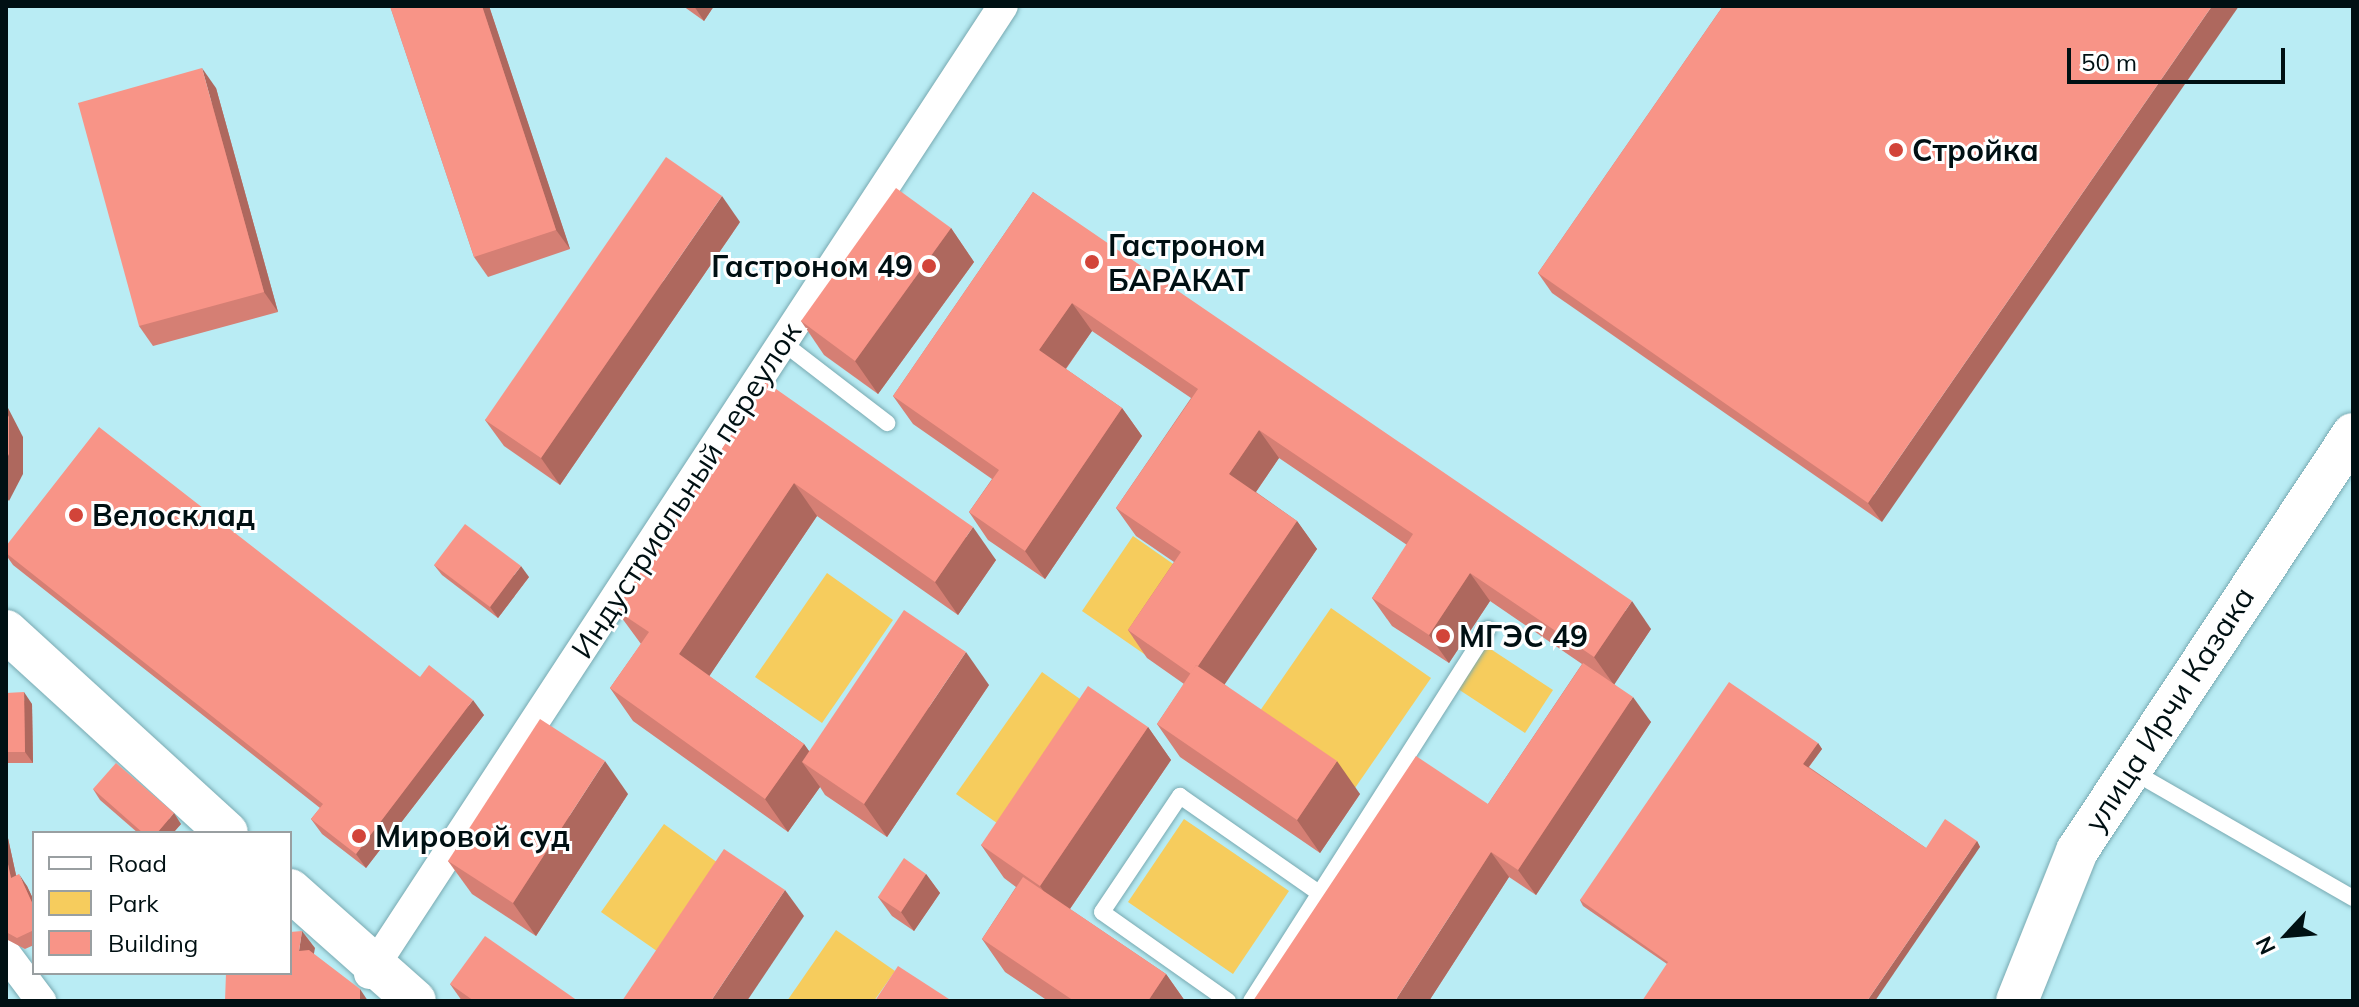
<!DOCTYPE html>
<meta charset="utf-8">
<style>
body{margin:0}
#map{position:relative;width:2359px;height:1007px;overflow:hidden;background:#b9ecf4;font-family:Mulish,sans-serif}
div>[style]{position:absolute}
.green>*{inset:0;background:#f6cc5d}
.roads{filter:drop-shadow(0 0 2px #78a9b1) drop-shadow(0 0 2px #78a9b1)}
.service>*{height:16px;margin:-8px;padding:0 8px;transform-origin:8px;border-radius:8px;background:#fff}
.minor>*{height:30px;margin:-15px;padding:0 15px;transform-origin:15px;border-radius:15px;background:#fff}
.secondary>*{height:42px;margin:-21px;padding:0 21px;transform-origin:21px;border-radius:21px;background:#fff}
.wall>*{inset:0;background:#d57f74}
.shaded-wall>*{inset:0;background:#ae685e}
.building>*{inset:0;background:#f89487}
.dots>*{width:22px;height:22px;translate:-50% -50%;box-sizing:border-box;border:4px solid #fff;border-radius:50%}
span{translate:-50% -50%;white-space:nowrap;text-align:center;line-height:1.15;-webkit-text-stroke:6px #fff;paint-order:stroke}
.poi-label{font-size:30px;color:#001013;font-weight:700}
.left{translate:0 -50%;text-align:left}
.right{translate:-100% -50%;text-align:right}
.street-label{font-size:30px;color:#001013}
.frame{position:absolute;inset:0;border:8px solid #001013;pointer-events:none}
.legend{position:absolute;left:32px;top:831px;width:260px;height:144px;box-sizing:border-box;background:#fff;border:2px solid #999fa1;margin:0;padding:10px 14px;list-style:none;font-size:24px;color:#001013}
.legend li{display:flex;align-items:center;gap:16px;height:40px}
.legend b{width:40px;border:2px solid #999fa1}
.north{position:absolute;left:2247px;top:895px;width:80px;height:80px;-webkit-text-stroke:6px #fff;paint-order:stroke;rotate:244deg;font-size:22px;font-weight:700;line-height:32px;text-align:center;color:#001013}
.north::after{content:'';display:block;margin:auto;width:28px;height:36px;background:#001013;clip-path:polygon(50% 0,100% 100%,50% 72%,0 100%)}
.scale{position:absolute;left:2067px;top:48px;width:218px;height:36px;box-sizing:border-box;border:4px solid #001013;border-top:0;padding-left:10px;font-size:24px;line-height:28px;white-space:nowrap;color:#001013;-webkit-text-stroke:6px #fff;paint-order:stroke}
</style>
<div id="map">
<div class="green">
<i style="clip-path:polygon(1133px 536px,1199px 582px,1147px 656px,1082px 611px)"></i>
<i style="clip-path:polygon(827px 573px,893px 620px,822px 723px,755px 677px)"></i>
<i style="clip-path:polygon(1331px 608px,1431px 678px,1355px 788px,1255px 718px)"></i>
<i style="clip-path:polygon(1486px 646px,1553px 690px,1525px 733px,1458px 689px)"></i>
<i style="clip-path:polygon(1042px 672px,1104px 716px,1018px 838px,956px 794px)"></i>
<i style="clip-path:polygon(1184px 819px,1289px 891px,1233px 974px,1128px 902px)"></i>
<i style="clip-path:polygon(664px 824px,736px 876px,674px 963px,601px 912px)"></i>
<i style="clip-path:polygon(836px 930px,895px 971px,874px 1001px,787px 1001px)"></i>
</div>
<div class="roads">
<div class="service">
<i style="left:782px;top:342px;width:133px;rotate:37.6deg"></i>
<i style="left:2132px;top:771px;width:255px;rotate:29.9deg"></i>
<i style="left:1228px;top:1001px;width:154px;rotate:-144.8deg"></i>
<i style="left:1102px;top:912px;width:140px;rotate:-56.1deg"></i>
<i style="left:1180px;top:796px;width:173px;rotate:34.9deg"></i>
<i style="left:1251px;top:1001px;width:441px;rotate:-57.5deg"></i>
</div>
<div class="minor">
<i style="left:6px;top:954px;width:59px;rotate:53.3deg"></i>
<i style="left:369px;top:974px;width:1157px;rotate:-56.78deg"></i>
</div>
<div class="secondary">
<i style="left:6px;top:631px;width:299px;rotate:42.4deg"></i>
<i style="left:290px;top:890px;width:167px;rotate:41.6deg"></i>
<i style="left:2017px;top:1001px;width:162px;rotate:-68.2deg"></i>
<i style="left:2077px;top:851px;width:500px;rotate:-56.5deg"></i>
</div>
</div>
<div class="wall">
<i style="clip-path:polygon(390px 6px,489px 6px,570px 249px,488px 277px,474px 257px)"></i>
<i style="clip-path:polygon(683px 6px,714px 6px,704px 21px)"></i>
<i style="clip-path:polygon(1723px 6px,1882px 522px,1552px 293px,1538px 273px)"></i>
<i style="clip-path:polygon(216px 88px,278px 312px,153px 346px,139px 326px)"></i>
<i style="clip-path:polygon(1033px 192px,1651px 629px,1614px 684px,1651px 722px,1536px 895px,1509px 877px,1429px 1001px,1488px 804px,1582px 664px,1490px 601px,1449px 663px,1392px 626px,1372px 598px,1407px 545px,1279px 458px,1256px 492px,1297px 521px,1317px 549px,1224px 684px,1360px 794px,1320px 853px,1180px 757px,1157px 724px,1184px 684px,1147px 658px,1128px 630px,1174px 562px,1136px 536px,1116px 508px,1191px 398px,1092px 331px,1066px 369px,1122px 408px,1142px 436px,1045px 579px,988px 540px,969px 512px,992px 479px,913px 424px,893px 396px)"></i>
<i style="clip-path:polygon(740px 222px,560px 485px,504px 446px,485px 420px)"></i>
<i style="clip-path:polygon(951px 228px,974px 262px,878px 394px,824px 355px,801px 321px)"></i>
<i style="clip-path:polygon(766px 382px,996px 560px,958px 615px,817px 516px,709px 676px,804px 744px,809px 751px,989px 685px,887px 837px,825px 795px,820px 787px,788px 832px,633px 721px,610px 688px,641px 644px,616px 610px)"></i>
<i style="clip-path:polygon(6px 546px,420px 677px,484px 715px,366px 868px,322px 834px,311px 819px,320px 808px,13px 565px,6px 555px)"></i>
<i style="clip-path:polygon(434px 565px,529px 577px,498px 618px,442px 575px)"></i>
<i style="clip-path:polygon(6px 693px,32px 704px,33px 763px,6px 763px)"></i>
<i style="clip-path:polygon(1148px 727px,1171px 760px,1070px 909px,1166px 974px,1185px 1001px,1048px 1001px,1005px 972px,982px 939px,1016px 887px,1004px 878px,981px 845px)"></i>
<i style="clip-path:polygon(1818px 743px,1822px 749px,1809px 767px,1926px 848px,1977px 841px,1980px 847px,1667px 964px,1583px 906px,1580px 900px)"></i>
<i style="clip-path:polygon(93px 789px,181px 824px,173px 833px,138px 833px,100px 800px)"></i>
<i style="clip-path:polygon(628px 794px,536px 936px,472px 894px,448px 861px)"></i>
<i style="clip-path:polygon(6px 829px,16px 875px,27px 886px,34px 901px,34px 945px,25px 949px,6px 939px)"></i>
<i style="clip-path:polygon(926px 874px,940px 893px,914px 931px,892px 916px,878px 897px)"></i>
<i style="clip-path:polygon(450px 984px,578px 1001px,462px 1001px)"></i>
</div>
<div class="shaded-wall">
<i style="clip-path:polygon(482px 6px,489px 6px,570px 249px,556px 230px)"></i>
<i style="clip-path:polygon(694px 6px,714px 6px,704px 21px)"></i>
<i style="clip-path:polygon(2212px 6px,2239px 6px,1882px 522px,1868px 503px)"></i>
<i style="clip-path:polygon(202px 68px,216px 88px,278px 312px,264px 292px)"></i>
<i style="clip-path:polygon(722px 196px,740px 222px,560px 485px,541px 458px)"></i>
<i style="clip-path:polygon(951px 228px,974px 262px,878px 394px,855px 361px)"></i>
<i style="clip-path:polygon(1072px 303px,1092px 331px,1059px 378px,1039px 350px)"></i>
<i style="clip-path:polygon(6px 404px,23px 437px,23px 474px,9px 501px,6px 497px)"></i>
<i style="clip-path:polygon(1122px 408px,1142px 436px,1045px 579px,1025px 551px)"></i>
<i style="clip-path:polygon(1259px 430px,1279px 458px,1249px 502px,1229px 474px)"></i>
<i style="clip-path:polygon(794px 483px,817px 516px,702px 687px,679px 654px)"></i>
<i style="clip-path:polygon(1297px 521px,1317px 549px,1212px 703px,1192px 675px)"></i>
<i style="clip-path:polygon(973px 527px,996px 560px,958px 615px,935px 582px)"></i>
<i style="clip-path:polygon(521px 566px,529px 577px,498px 618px,490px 607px)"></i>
<i style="clip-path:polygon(1470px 573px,1490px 601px,1449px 663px,1429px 635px)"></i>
<i style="clip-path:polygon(1632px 601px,1651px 629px,1614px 685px,1594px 657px)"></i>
<i style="clip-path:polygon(966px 652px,989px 685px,887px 837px,864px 804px)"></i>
<i style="clip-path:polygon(24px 692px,32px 704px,33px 763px,25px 752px)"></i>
<i style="clip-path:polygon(1633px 697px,1651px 722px,1536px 895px,1518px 870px)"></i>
<i style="clip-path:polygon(473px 700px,484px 715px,366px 868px,356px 854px)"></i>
<i style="clip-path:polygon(1148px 727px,1171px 760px,1063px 919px,1040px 886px)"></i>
<i style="clip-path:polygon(1818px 743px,1822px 749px,1807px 769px,1803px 764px)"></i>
<i style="clip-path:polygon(804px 744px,827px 777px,802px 762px,820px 787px,788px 832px,765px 799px)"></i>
<i style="clip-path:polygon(605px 761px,628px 794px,536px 936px,513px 903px)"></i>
<i style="clip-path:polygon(1337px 761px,1360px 794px,1320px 853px,1297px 820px)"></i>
<i style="clip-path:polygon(174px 813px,181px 824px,173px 833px,157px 833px)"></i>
<i style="clip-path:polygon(6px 829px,19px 889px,11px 878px,6px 855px)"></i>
<i style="clip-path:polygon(1977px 841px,1980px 847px,1875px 1001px,1867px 1001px)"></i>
<i style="clip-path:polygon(1491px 852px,1509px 877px,1429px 1001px,1395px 1001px)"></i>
<i style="clip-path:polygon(19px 874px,27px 886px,34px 901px,34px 907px)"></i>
<i style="clip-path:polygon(926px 874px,940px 893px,914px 931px,901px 912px)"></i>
<i style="clip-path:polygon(785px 890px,804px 916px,747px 1001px,711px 1001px)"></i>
<i style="clip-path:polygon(302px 931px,315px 948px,311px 969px,299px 951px)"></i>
<i style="clip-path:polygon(1166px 974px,1185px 1001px,1148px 1001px)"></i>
<i style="clip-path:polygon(360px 989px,368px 1001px,360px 1001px)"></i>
</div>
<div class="building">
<i style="clip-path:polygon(390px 6px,482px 6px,556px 230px,474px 257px)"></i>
<i style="clip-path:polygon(1723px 6px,2212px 6px,1868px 503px,1538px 273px)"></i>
<i style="clip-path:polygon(202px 68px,264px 292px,139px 326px,78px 103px)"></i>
<i style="clip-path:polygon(666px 157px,722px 196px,541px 458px,485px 420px)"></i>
<i style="clip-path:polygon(896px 188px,951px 228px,855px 361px,801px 321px)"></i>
<i style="clip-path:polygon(1033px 192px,1632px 601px,1594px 657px,1470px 573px,1429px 635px,1372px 598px,1413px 534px,1259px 430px,1229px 474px,1297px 521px,1198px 666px,1196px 665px,1191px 674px,1128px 630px,1181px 552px,1116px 508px,1198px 389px,1072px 303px,1039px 350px,1122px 408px,1025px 551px,969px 512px,999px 470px,893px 396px)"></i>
<i style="clip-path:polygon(766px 382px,973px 527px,935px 582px,794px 483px,679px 654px,804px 744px,765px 799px,610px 688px,649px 632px,616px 610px)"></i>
<i style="clip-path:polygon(6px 412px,9px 417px,9px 454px,6px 460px)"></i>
<i style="clip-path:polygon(99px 427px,420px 677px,429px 665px,473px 700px,356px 854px,311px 819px,323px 804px,6px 553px,6px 546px)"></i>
<i style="clip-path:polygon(465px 524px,521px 566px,490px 607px,434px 565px)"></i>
<i style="clip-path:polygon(904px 610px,966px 652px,864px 804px,802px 762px)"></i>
<i style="clip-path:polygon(1583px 663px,1633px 697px,1518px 870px,1491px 852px,1395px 1001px,1253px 1001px,1416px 756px,1488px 804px)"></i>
<i style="clip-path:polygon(1196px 665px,1337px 761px,1297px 820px,1157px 724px)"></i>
<i style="clip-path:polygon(1729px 682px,1818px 743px,1803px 764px,1926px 848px,1945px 819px,1977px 841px,1867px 1001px,1642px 1001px,1668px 962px,1580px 900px)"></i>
<i style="clip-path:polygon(1088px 686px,1148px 727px,1040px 886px,981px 845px)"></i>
<i style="clip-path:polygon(24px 692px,25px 752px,6px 752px,6px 693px)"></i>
<i style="clip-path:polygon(540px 719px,605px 761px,513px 903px,448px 861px)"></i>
<i style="clip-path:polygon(116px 763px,174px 813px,157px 833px,143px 833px,93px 789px)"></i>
<i style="clip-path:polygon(724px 849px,785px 890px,711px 1001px,622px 1001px)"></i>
<i style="clip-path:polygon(6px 855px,11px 878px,19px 874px,34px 907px,34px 930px,17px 938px,6px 932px)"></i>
<i style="clip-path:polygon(904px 858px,926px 874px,901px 912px,878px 897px)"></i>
<i style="clip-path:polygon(1023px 877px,1166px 974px,1148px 1001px,1074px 1001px,982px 939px)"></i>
<i style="clip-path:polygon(302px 931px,299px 951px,309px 950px,360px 989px,360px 1001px,225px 1001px,226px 973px,290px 973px,290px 932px)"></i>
<i style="clip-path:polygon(485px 936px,578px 1001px,474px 1001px,450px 984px)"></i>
<i style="clip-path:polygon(898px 966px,952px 1001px,875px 1001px)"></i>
</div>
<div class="dots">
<i style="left:1896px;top:150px;background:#d24439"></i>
<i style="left:1092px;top:262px;background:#d24439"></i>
<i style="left:929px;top:266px;background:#d24439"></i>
<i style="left:76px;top:515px;background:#d24439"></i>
<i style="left:1443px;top:636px;background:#d24439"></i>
<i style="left:359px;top:836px;background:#d24439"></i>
</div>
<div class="poi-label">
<span class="left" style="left:1912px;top:150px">Стройка</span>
<span class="left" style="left:1108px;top:262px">Гастроном<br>БАРАКАТ</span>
<span class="right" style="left:913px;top:266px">Гастроном 49</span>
<span class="left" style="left:92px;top:515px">Велосклад</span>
<span class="left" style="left:1459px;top:636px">МГЭС 49</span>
<span class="left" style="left:375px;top:836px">Мировой суд</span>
</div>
<div class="street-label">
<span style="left:686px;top:490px;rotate:-57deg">Индустриальный переулок</span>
<span style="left:2169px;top:709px;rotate:-57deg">улица Ирчи Казака</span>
</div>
<div class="frame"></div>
<ul class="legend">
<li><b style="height:10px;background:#fff"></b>Road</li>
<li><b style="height:22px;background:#f6cc5d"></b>Park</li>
<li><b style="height:22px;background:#f89487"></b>Building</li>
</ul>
<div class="north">N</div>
<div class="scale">50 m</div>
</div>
